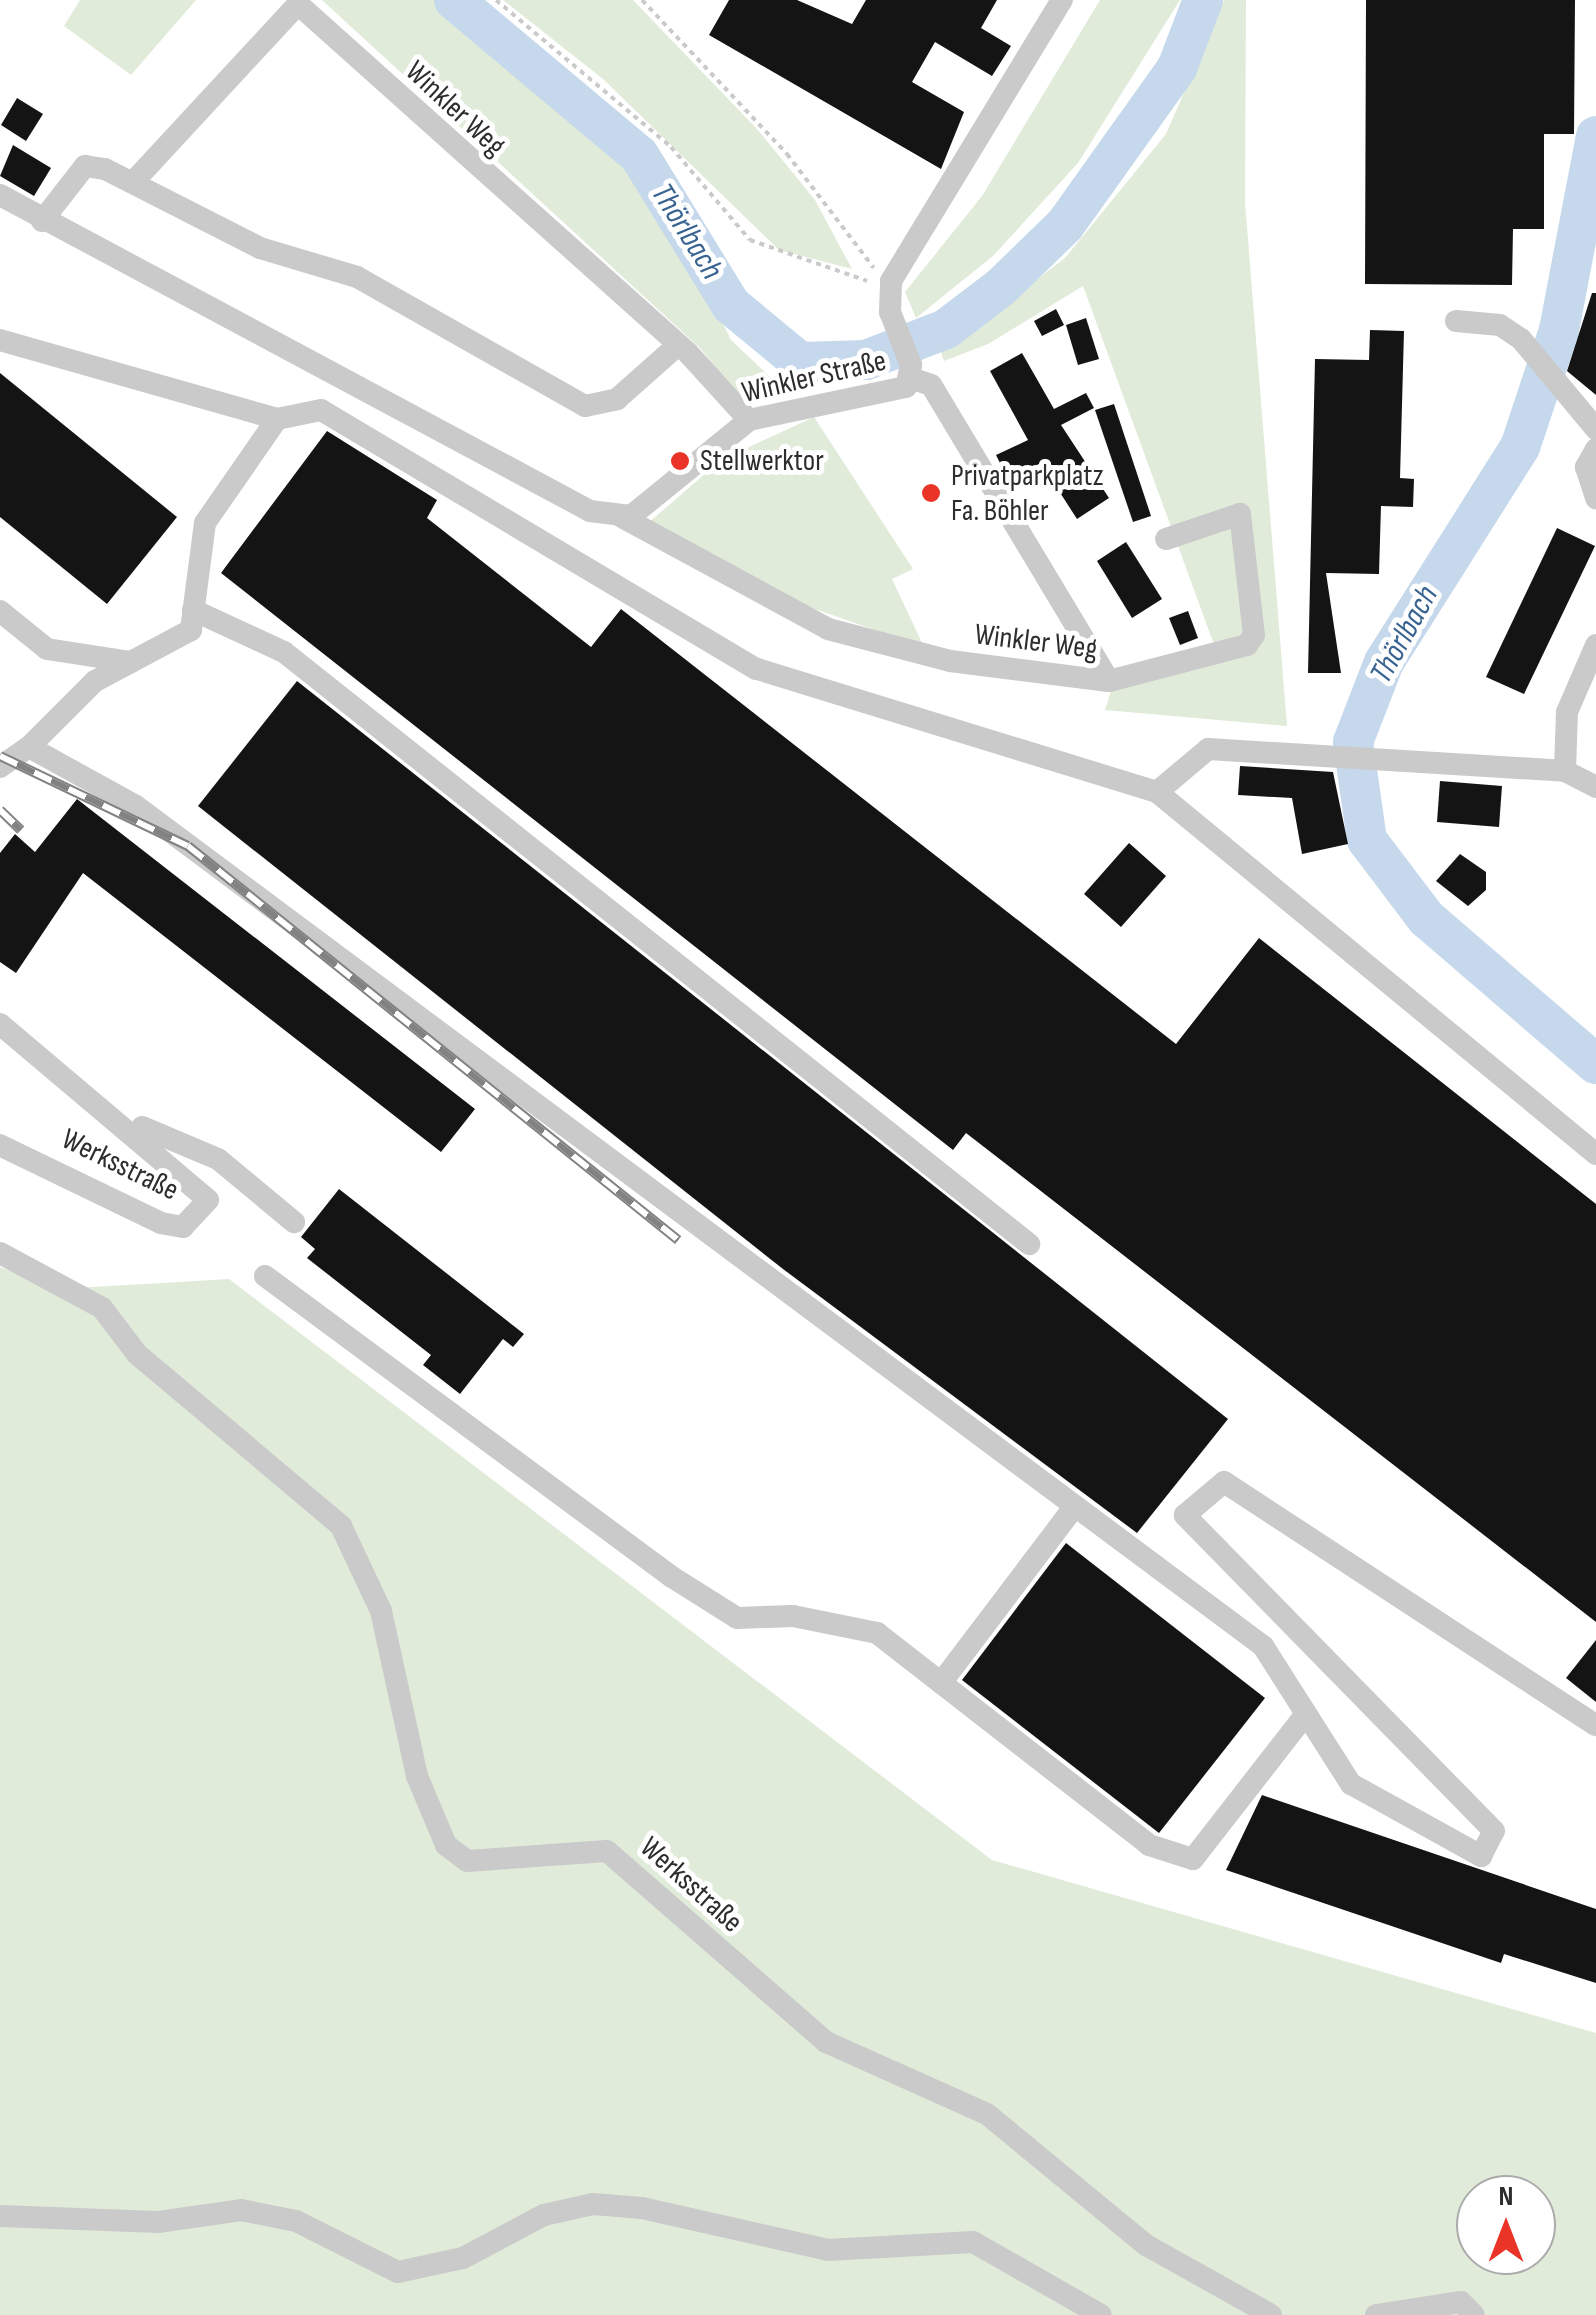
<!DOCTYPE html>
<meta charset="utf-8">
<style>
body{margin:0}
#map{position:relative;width:1596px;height:2315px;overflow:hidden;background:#fff;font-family:"Sofia Sans Condensed",sans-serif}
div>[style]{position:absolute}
.green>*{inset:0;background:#e1ebda}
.river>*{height:40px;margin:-20px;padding:0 20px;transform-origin:20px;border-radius:20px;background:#c5d8ec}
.building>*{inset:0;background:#141414}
.path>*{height:4px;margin-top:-2px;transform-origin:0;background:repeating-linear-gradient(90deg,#cacaca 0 5px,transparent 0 10px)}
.minor>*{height:22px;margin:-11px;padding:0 11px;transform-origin:11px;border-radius:11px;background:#cacaca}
.rail>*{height:10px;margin-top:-5px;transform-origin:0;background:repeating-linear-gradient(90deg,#fff 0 19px,#828282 0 38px);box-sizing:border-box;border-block:2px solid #828282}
.dots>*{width:28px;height:28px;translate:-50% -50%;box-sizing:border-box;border:5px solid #fff;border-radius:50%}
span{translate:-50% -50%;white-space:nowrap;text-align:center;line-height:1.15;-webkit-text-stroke:10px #fff;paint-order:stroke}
.street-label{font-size:30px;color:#2d2d2d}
.poi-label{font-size:30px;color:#2d2d2d}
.left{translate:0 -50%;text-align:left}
.water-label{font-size:32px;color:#396391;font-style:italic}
.north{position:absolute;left:1456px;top:2175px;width:100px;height:100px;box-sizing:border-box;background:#fff;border:2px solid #ababab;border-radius:50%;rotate:0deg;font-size:28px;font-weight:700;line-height:40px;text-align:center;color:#2d2d2d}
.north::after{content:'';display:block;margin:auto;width:35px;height:45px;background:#eb3428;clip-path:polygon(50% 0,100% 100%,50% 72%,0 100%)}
</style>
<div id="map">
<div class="green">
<i style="clip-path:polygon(80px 0,196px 0,131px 75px,64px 26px)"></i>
<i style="clip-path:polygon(322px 0,441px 0,611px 146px,683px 241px,731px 340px,786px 392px,738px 396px,701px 349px)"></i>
<i style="clip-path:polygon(503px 0,633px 0,757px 129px,815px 200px,852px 269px,779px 250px,603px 79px)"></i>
<i style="clip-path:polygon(1100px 0,1180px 0,1078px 163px,993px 256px,916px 318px,905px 292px,982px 196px)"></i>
<i style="clip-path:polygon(1224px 0,1246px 0,1245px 202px,1287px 726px,1105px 710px,1111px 691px,1216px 650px,1083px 286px,988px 344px,944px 361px,941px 352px,1065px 258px,1166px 134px)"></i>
<i style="clip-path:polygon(814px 417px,913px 569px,892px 579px,924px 647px,783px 598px,647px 524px,721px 460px)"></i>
<i style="clip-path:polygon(evenodd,0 1267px,60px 1289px,229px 1279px,992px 1860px,1596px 2033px,1596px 2315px,0 2315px,0 1267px,1476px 2195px,1536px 2195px,1536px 2255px,1476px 2255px,1476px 2195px)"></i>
</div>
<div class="river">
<i style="left:454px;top:0;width:241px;rotate:40deg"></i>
<i style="left:639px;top:155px;width:176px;rotate:58.5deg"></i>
<i style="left:731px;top:305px;width:89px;rotate:39.6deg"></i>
<i style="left:800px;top:362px;width:66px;rotate:-1.7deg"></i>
<i style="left:866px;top:360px;width:86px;rotate:-21.2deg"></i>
<i style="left:946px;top:329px;width:69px;rotate:-37.4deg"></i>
<i style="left:1001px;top:287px;width:89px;rotate:-44.1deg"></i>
<i style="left:1065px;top:225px;width:193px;rotate:-54.5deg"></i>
<i style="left:1177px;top:68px;width:73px;rotate:-69.1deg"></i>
<i style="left:1596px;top:136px;width:197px;rotate:100.8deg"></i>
<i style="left:1559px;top:330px;width:123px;rotate:108.4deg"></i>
<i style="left:1520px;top:447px;width:254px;rotate:122.3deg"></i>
<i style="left:1384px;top:662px;width:86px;rotate:111.2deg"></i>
<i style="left:1353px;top:742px;width:99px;rotate:81.9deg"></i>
<i style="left:1367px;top:840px;width:98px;rotate:52.9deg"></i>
<i style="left:1426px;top:918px;width:224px;rotate:40.7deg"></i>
</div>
<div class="building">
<i style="clip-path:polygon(729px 0,797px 0,852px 24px,866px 0,997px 0,981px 28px,1011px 46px,992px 76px,935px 42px,912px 82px,964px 112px,941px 169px,709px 35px)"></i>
<i style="clip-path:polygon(1366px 0,1575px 0,1574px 134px,1544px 134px,1544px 229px,1513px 229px,1512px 285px,1365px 284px)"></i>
<i style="clip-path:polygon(17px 98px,43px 114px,26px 141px,1px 125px)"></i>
<i style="clip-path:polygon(13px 145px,51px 168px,34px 196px,0 176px)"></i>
<i style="clip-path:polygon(1592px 293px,1596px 293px,1596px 395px,1567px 371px)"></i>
<i style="clip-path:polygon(1056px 309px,1064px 325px,1042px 336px,1034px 321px)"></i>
<i style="clip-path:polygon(1086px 318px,1099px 359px,1078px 365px,1066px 325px)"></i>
<i style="clip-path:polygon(1370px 330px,1404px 331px,1400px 478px,1414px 479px,1413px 507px,1381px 506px,1379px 574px,1326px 573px,1341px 673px,1308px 673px,1315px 359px,1369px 360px)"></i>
<i style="clip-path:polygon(1022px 353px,1054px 409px,1086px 393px,1094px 408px,1061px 425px,1109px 498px,1077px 519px,1041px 463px,1008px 479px,996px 455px,1028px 440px,990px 371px)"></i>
<i style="clip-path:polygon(0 373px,177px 517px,107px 604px,0 517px)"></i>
<i style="clip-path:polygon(1114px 404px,1151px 516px,1133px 522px,1095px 410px)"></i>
<i style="clip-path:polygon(327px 431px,437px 500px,427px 518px,591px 647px,621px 609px,1176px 1044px,1259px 938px,1596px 1204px,1596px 1622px,966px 1133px,953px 1150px,221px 573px)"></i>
<i style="clip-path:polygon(1557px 528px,1595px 546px,1524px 694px,1486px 677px)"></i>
<i style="clip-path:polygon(1126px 542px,1162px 599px,1132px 618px,1097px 561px)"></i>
<i style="clip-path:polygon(1188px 611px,1198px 638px,1180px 645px,1169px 618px)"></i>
<i style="clip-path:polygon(297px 681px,1228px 1419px,1137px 1533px,783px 1269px,198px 806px)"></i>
<i style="clip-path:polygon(1240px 766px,1333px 772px,1348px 844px,1302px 854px,1292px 798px,1238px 795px)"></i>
<i style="clip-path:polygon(1440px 781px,1502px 786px,1499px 827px,1437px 822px)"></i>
<i style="clip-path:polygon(77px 799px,475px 1109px,441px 1152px,83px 873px,16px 973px,0 962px,0 853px,15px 834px,35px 852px)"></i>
<i style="clip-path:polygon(1129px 843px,1166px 876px,1121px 927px,1084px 894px)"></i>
<i style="clip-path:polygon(1460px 854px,1486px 872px,1486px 890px,1468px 906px,1436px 881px)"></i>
<i style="clip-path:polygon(339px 1189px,524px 1334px,513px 1347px,503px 1339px,460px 1394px,423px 1365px,431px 1355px,307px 1258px,315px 1249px,301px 1237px)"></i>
<i style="clip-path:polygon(1066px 1543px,1265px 1698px,1159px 1833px,962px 1680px)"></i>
<i style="clip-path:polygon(1596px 1640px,1596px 1702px,1566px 1678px)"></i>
<i style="clip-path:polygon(1262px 1795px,1596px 1909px,1596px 1983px,1504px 1954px,1501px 1963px,1226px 1870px)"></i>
</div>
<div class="path">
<i style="left:496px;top:0;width:229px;rotate:40deg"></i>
<i style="left:671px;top:147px;width:122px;rotate:49.7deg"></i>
<i style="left:750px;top:240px;width:124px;rotate:19.3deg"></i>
<i style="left:642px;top:0;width:212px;rotate:46.7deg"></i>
<i style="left:787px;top:154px;width:143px;rotate:52.7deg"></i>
</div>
<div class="minor">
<i style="left:136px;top:179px;width:238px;rotate:-47.2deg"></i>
<i style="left:298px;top:4px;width:523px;rotate:41.82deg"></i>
<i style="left:688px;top:353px;width:91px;rotate:47.7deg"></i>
<i style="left:0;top:195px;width:669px;rotate:28.17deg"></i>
<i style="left:590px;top:511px;width:41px;rotate:7deg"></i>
<i style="left:631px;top:516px;width:152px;rotate:-39.1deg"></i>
<i style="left:749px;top:420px;width:160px;rotate:-11.9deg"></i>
<i style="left:906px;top:387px;width:23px;rotate:-77deg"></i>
<i style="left:911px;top:365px;width:57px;rotate:-111.6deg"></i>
<i style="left:890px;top:312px;width:31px;rotate:-88deg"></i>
<i style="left:891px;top:281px;width:329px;rotate:-58.7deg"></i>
<i style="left:42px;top:221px;width:70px;rotate:-52deg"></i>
<i style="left:85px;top:166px;width:20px;rotate:9deg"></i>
<i style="left:105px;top:169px;width:174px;rotate:27deg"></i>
<i style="left:260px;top:248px;width:101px;rotate:16.6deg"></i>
<i style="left:357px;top:277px;width:262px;rotate:29.5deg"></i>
<i style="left:585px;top:406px;width:33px;rotate:-12deg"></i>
<i style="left:617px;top:399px;width:81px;rotate:-41.5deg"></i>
<i style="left:1456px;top:321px;width:44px;rotate:5.2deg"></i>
<i style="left:1500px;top:325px;width:25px;rotate:34deg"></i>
<i style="left:1521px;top:339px;width:117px;rotate:50.2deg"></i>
<i style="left:0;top:340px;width:288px;rotate:15.9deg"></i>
<i style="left:1596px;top:449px;width:21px;rotate:119deg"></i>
<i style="left:1586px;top:467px;width:33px;rotate:72deg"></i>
<i style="left:622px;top:517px;width:234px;rotate:28.5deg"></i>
<i style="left:828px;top:629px;width:126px;rotate:14.7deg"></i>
<i style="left:950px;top:661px;width:160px;rotate:7.2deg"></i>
<i style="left:1109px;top:681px;width:345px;rotate:-121deg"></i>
<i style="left:931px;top:385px;width:21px;rotate:-161deg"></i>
<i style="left:193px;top:610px;width:100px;rotate:24.8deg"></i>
<i style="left:284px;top:652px;width:952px;rotate:38.47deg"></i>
<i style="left:0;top:611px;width:60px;rotate:39deg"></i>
<i style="left:47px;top:649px;width:85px;rotate:8.8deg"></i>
<i style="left:1109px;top:681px;width:143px;rotate:-14.6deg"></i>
<i style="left:1247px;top:645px;width:12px;rotate:-55deg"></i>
<i style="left:1254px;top:635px;width:122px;rotate:-96.6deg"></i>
<i style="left:1240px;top:514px;width:78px;rotate:161.3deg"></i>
<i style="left:0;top:767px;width:35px;rotate:-35deg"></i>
<i style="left:1565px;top:771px;width:59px;rotate:-88.1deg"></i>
<i style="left:1567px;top:712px;width:73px;rotate:-66.6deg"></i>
<i style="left:1157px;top:792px;width:67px;rotate:-40.1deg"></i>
<i style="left:1208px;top:749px;width:358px;rotate:3.5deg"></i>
<i style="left:1565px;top:771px;width:35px;rotate:27deg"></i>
<i style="left:0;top:1024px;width:272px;rotate:40.2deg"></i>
<i style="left:208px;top:1200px;width:37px;rotate:133deg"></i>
<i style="left:183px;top:1227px;width:22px;rotate:-170deg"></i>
<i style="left:161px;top:1223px;width:179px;rotate:-154.2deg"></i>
<i style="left:142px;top:1127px;width:82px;rotate:22.8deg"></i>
<i style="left:218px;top:1159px;width:99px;rotate:39.7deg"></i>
<i style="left:1596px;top:1154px;width:569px;rotate:-140.49deg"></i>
<i style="left:1157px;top:792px;width:419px;rotate:-162.9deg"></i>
<i style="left:756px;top:669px;width:506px;rotate:-149.23deg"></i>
<i style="left:321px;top:410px;width:45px;rotate:168.4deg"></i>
<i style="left:277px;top:419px;width:126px;rotate:124.7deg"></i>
<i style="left:205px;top:523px;width:108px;rotate:97.5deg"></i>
<i style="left:191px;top:630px;width:109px;rotate:152deg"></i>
<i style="left:95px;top:681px;width:93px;rotate:135deg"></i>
<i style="left:29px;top:747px;width:122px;rotate:28.9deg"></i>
<i style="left:136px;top:806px;width:1406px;rotate:36.7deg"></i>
<i style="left:1263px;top:1646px;width:164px;rotate:57.5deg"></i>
<i style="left:1351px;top:1784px;width:149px;rotate:29deg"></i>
<i style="left:1481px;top:1856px;width:28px;rotate:-63deg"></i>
<i style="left:1494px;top:1831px;width:442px;rotate:-134.4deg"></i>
<i style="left:1185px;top:1515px;width:51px;rotate:-40.2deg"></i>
<i style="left:1224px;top:1482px;width:444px;rotate:33.2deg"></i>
<i style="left:0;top:1253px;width:116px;rotate:28.3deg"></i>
<i style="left:102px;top:1308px;width:58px;rotate:52.7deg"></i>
<i style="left:137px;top:1354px;width:267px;rotate:40.1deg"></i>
<i style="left:341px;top:1526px;width:94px;rotate:64.8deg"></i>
<i style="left:381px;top:1611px;width:169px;rotate:77.7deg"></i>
<i style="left:417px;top:1776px;width:75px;rotate:67.2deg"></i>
<i style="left:446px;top:1845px;width:26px;rotate:37deg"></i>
<i style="left:467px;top:1861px;width:140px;rotate:-4.1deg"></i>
<i style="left:607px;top:1851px;width:291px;rotate:41.1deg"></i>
<i style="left:826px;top:2042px;width:176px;rotate:24.1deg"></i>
<i style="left:987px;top:2114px;width:206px;rotate:39.5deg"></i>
<i style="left:1146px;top:2245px;width:143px;rotate:29.2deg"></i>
<i style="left:265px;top:1276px;width:506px;rotate:36.49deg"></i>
<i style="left:672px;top:1577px;width:77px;rotate:32.2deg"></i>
<i style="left:737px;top:1618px;width:56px;rotate:-2deg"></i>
<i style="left:793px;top:1616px;width:86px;rotate:11.4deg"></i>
<i style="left:877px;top:1633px;width:345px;rotate:37.9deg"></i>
<i style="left:1149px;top:1845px;width:46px;rotate:17.7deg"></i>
<i style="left:1193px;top:1859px;width:184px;rotate:-52.1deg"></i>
<i style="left:941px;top:1683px;width:222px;rotate:-52.9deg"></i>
<i style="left:0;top:2216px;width:158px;rotate:2.2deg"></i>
<i style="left:158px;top:2222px;width:84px;rotate:-8.2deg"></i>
<i style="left:241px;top:2210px;width:56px;rotate:11.3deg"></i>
<i style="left:296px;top:2221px;width:114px;rotate:26.6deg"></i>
<i style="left:398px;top:2272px;width:66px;rotate:-12.2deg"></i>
<i style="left:463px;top:2258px;width:92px;rotate:-28deg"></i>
<i style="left:544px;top:2215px;width:50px;rotate:-12.7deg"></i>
<i style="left:593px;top:2204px;width:49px;rotate:4.7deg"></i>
<i style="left:642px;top:2208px;width:191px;rotate:12.7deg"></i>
<i style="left:828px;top:2250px;width:145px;rotate:-3.2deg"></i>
<i style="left:973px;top:2242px;width:147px;rotate:29.7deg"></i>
<i style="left:1376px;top:2315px;width:86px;rotate:-8.7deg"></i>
<i style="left:1461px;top:2302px;width:18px;rotate:45deg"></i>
</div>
<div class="rail">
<i style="left:0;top:756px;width:208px;rotate:25.6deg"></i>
<i style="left:188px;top:846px;width:629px;rotate:38.8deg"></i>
<i style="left:0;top:810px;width:29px;rotate:44deg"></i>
</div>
<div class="dots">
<i style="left:680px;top:461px;background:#eb3428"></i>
<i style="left:931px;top:493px;background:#eb3428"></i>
</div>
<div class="street-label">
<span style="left:455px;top:109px;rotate:43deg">Winkler Weg</span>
<span style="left:814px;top:377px;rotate:-13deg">Winkler Straße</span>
<span style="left:1036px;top:642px;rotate:7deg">Winkler Weg</span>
<span style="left:120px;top:1165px;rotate:26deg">Werksstraße</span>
<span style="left:691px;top:1885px;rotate:42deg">Werksstraße</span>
</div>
<div class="poi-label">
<span class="left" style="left:700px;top:461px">Stellwerktor</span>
<span class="left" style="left:951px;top:493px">Privatparkplatz<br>Fa. Böhler</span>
</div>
<div class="water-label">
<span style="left:686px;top:232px;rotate:58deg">Thörlbach</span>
<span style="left:1405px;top:635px;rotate:-61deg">Thörlbach</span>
</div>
<div class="north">N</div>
</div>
